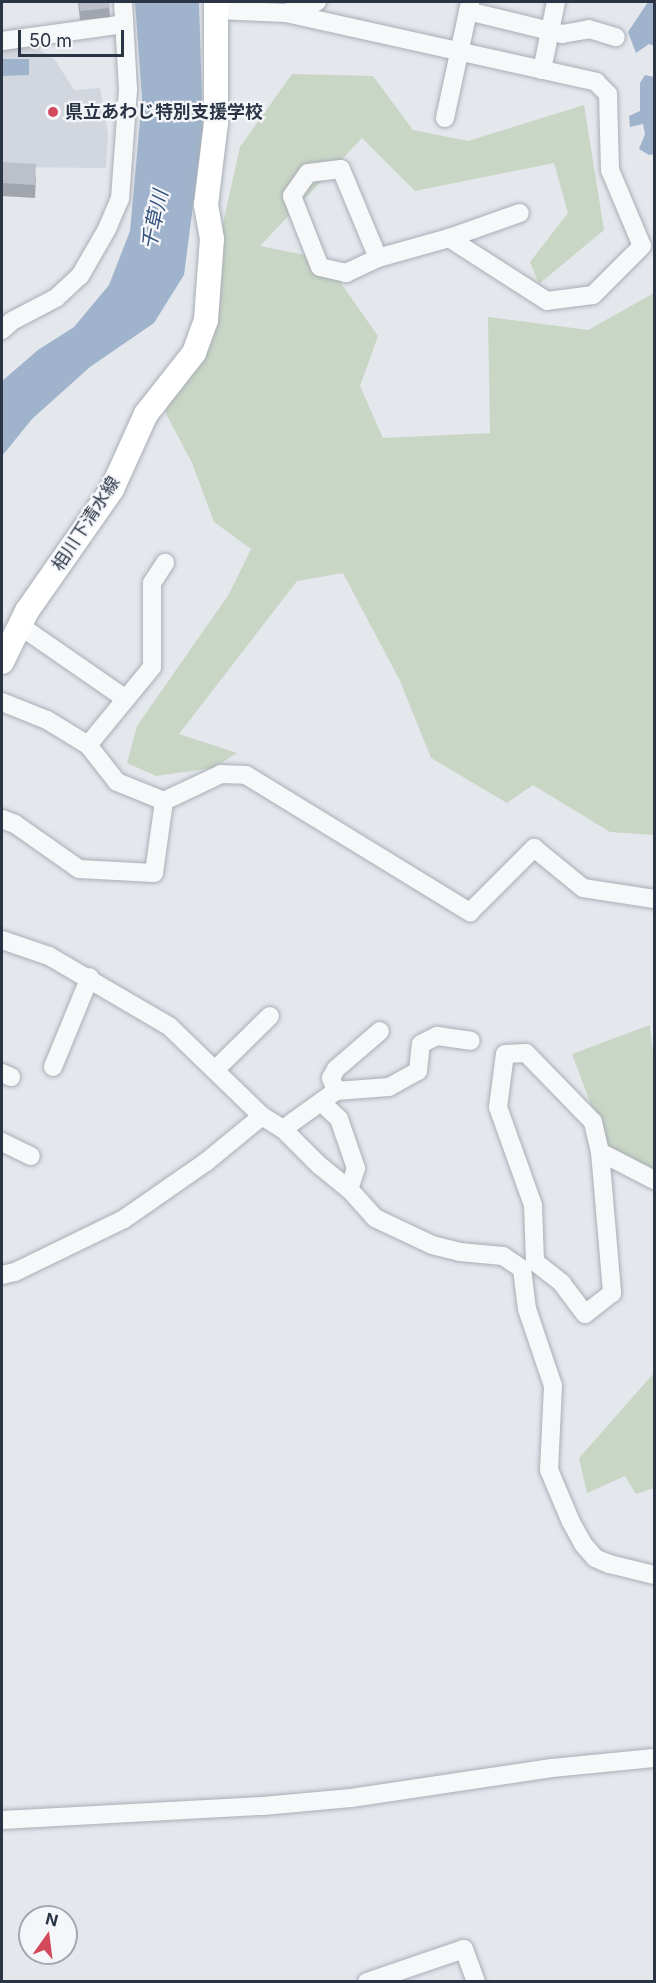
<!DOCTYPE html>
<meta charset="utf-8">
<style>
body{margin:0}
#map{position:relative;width:656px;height:1983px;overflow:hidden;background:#e4e7ec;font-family:Inter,"Noto Sans JP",sans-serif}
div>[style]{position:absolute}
.built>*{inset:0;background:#d2d6de}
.green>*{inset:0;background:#c9d6c5}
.water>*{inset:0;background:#9fb4cc}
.roads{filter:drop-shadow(0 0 2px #a9aeb7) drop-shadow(0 0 2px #a9aeb7)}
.minor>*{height:18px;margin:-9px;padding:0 9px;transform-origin:9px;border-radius:9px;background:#f7f8fa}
.major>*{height:24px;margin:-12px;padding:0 12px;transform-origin:12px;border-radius:12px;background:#fff}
.wall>*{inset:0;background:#a1a5ae}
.building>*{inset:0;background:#bbc0ca}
.dots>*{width:16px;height:16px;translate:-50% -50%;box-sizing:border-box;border:3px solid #f4f6f9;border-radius:50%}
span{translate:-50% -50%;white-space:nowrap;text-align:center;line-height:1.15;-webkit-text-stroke:4.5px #f4f6f9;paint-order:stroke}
.poi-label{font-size:18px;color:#2b3445;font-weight:700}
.left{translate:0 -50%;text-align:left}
.street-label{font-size:18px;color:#2b3445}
.water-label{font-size:20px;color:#34527a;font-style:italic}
.frame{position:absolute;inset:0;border:3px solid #2b3445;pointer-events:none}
.north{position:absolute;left:18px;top:1905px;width:60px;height:60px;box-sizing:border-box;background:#f4f6f9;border:2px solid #a4a8b1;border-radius:50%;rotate:14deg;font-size:16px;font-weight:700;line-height:24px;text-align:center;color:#2b3445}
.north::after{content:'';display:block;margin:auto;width:21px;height:27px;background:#d1495b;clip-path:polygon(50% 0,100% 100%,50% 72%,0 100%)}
.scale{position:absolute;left:18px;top:30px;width:106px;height:27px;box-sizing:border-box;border:3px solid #2b3445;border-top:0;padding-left:8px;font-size:18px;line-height:21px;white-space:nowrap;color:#2b3445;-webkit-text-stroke:4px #f4f6f9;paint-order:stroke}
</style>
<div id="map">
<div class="built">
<i style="clip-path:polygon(32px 44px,55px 60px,74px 90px,100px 88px,108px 133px,106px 168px,2px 167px,2px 46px)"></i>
</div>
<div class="green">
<i style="clip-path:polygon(292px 74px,373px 76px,413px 130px,468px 141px,584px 105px,604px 230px,539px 284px,530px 262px,568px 213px,554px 163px,415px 191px,362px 138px,260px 246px,324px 259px,378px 336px,360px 386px,383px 438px,490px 433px,488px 317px,588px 330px,654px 293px,654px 835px,610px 832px,533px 785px,507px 803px,431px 758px,400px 681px,343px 573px,297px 581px,179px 734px,237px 753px,213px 768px,156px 776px,127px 763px,137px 726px,229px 594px,251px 549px,214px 522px,192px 463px,165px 412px,215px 323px,223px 265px,221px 232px,240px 147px)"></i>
<i style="clip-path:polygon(650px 1025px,654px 1062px,654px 1170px,607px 1148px,572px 1054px)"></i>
<i style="clip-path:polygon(654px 1373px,654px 1488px,636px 1494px,625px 1476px,587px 1493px,579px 1458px)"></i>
</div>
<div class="water">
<i style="clip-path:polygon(135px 2px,199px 2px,203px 129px,184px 275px,154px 323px,90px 367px,32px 419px,2px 456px,2px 381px,38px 350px,74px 327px,109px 285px,130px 231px,142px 98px)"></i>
<i style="clip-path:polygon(648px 2px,654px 2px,654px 46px,649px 44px,636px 53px,628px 32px)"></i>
<i style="clip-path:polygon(2px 59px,29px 59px,29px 75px,2px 76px)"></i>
<i style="clip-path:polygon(645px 75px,654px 77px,654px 154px,649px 155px,639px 149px,645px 134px,643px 124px,630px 127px,629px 116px,640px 111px,640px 83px)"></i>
</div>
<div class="roads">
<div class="minor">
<i style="left:217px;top:10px;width:69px;rotate:2.5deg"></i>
<i style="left:286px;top:13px;width:33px;rotate:-20deg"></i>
<i style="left:468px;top:11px;width:97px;rotate:13.7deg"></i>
<i style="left:562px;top:34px;width:27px;rotate:-10deg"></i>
<i style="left:589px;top:29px;width:28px;rotate:17deg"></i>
<i style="left:286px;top:13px;width:318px;rotate:12.5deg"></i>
<i style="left:596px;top:82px;width:17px;rotate:45deg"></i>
<i style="left:608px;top:94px;width:76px;rotate:88.5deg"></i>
<i style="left:610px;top:170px;width:82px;rotate:67.2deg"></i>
<i style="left:642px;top:246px;width:69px;rotate:135deg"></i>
<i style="left:593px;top:295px;width:46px;rotate:172.6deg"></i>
<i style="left:547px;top:301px;width:117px;rotate:-147.3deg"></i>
<i style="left:449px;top:238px;width:74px;rotate:164.3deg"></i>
<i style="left:378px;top:258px;width:96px;rotate:-112.6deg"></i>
<i style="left:341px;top:169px;width:33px;rotate:173deg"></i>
<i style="left:308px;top:173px;width:28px;rotate:125deg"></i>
<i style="left:292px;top:196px;width:76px;rotate:68.5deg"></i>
<i style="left:320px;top:267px;width:27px;rotate:13deg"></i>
<i style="left:346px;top:273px;width:35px;rotate:-25deg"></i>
<i style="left:2px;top:41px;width:123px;rotate:-7.9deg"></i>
<i style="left:542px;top:70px;width:69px;rotate:-78.4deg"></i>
<i style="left:445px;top:118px;width:119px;rotate:-77.8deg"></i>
<i style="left:449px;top:238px;width:75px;rotate:-19.4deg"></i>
<i style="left:2px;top:330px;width:13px;rotate:-42deg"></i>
<i style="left:12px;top:321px;width:50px;rotate:-27.6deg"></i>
<i style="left:56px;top:298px;width:33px;rotate:-43deg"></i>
<i style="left:80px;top:276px;width:54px;rotate:-60.1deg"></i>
<i style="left:107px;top:229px;width:33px;rotate:-67deg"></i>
<i style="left:120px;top:199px;width:110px;rotate:-85.8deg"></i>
<i style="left:128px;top:89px;width:87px;rotate:-93.3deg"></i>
<i style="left:19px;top:625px;width:130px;rotate:34.7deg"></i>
<i style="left:2px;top:702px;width:48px;rotate:21.8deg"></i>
<i style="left:47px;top:720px;width:48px;rotate:31.4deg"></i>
<i style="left:88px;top:745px;width:47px;rotate:51.9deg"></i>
<i style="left:117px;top:782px;width:51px;rotate:22deg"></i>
<i style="left:164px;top:801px;width:63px;rotate:-25.3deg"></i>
<i style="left:221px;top:774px;width:25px;rotate:2deg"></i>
<i style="left:246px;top:775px;width:263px;rotate:31.5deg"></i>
<i style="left:470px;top:912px;width:91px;rotate:-45deg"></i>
<i style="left:534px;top:848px;width:63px;rotate:39.2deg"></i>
<i style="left:583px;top:888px;width:72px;rotate:8.8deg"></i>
<i style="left:88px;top:745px;width:101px;rotate:-50.6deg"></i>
<i style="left:152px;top:667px;width:84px;rotate:-90deg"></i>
<i style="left:152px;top:583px;width:24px;rotate:-57deg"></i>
<i style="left:2px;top:819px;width:14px;rotate:21deg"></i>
<i style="left:15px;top:824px;width:78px;rotate:35.1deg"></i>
<i style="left:79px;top:869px;width:75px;rotate:3.1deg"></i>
<i style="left:154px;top:873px;width:73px;rotate:-82.1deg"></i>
<i style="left:2px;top:940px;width:50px;rotate:18.8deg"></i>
<i style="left:49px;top:956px;width:139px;rotate:30.3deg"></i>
<i style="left:169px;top:1026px;width:129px;rotate:44.1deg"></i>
<i style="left:262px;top:1116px;width:25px;rotate:32deg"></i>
<i style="left:283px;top:1129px;width:51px;rotate:45deg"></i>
<i style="left:319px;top:1165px;width:38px;rotate:39deg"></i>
<i style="left:349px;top:1189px;width:39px;rotate:48deg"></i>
<i style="left:375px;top:1218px;width:63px;rotate:25.3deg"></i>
<i style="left:432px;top:1245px;width:29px;rotate:14deg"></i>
<i style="left:460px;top:1252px;width:43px;rotate:5.3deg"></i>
<i style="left:503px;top:1256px;width:23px;rotate:34deg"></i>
<i style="left:522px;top:1269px;width:40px;rotate:82.9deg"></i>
<i style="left:527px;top:1309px;width:81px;rotate:71.3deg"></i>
<i style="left:553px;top:1386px;width:84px;rotate:92.7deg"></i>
<i style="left:549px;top:1470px;width:56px;rotate:67.1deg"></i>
<i style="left:571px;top:1522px;width:25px;rotate:61deg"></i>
<i style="left:583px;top:1544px;width:18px;rotate:49deg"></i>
<i style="left:595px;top:1558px;width:15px;rotate:23deg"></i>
<i style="left:609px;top:1564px;width:46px;rotate:13.7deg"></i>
<i style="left:526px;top:1053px;width:96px;rotate:45.8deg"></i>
<i style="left:593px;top:1122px;width:31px;rotate:77deg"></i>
<i style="left:600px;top:1152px;width:142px;rotate:85.1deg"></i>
<i style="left:612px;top:1293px;width:34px;rotate:142deg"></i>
<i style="left:585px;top:1314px;width:39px;rotate:-127deg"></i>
<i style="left:562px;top:1283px;width:34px;rotate:-142deg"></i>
<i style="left:535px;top:1262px;width:57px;rotate:-92deg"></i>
<i style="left:533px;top:1205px;width:104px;rotate:-109.7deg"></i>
<i style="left:498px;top:1107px;width:53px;rotate:-82.5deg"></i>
<i style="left:505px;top:1054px;width:21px;rotate:-3deg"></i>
<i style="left:53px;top:1067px;width:97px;rotate:-67.7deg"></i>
<i style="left:215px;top:1070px;width:77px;rotate:-44.5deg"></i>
<i style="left:2px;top:1073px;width:10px;rotate:24deg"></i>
<i style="left:336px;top:1091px;width:14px;rotate:-111deg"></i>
<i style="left:331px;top:1078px;width:10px;rotate:-61deg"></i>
<i style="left:336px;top:1069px;width:58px;rotate:-40.8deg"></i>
<i style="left:321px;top:1102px;width:25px;rotate:43deg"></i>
<i style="left:339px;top:1119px;width:52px;rotate:70.9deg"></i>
<i style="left:356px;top:1168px;width:22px;rotate:108deg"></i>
<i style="left:283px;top:1129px;width:65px;rotate:-35.6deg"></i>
<i style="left:336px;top:1091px;width:53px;rotate:-4.3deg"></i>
<i style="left:389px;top:1087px;width:33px;rotate:-29deg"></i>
<i style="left:418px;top:1071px;width:27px;rotate:-84deg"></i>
<i style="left:421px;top:1044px;width:18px;rotate:-27deg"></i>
<i style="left:437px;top:1036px;width:34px;rotate:8deg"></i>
<i style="left:2px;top:1142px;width:32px;rotate:26deg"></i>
<i style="left:600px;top:1152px;width:61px;rotate:27.4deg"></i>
<i style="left:2px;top:1275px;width:13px;rotate:-13deg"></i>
<i style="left:15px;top:1272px;width:121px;rotate:-25.9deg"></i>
<i style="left:124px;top:1219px;width:100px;rotate:-34.8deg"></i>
<i style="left:206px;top:1162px;width:72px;rotate:-39.4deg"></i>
<i style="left:2px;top:1820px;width:261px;rotate:-3.1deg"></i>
<i style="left:263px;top:1806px;width:88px;rotate:-5.2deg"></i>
<i style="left:351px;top:1798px;width:203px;rotate:-8.5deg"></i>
<i style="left:552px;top:1768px;width:102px;rotate:-5.6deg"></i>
<i style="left:367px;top:1982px;width:102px;rotate:-18.8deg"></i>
<i style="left:464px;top:1949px;width:35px;rotate:70deg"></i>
</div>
<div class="major">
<i style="left:2px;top:662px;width:57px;rotate:-63.9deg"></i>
<i style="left:27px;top:611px;width:149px;rotate:-55.1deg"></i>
<i style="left:112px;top:489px;width:82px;rotate:-65.6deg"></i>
<i style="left:146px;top:414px;width:78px;rotate:-51.8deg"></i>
<i style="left:194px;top:353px;width:35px;rotate:-70deg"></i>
<i style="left:206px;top:320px;width:81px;rotate:-85.8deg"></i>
<i style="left:212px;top:239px;width:35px;rotate:-100deg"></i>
<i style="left:206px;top:205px;width:84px;rotate:-83.1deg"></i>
<i style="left:216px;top:122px;width:120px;rotate:-90deg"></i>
</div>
</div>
<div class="wall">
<i style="clip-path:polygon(78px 2px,109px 2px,110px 17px,80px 20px)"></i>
<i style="clip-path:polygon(2px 162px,36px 177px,35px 198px,2px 196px)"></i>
</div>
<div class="building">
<i style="clip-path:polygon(79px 2px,109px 2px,110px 8px,80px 11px)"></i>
<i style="clip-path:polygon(2px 162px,36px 164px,35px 185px,2px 183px)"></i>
</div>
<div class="dots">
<i style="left:53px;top:112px;background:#d1495b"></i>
</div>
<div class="poi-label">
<span class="left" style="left:65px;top:112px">県立あわじ特別支援学校</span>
</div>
<div class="street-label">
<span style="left:86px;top:524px;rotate:-57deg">相川下清水線</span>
</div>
<div class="water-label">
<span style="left:155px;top:220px;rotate:-78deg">千草川</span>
</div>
<div class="frame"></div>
<div class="north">N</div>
<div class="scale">50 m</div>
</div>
